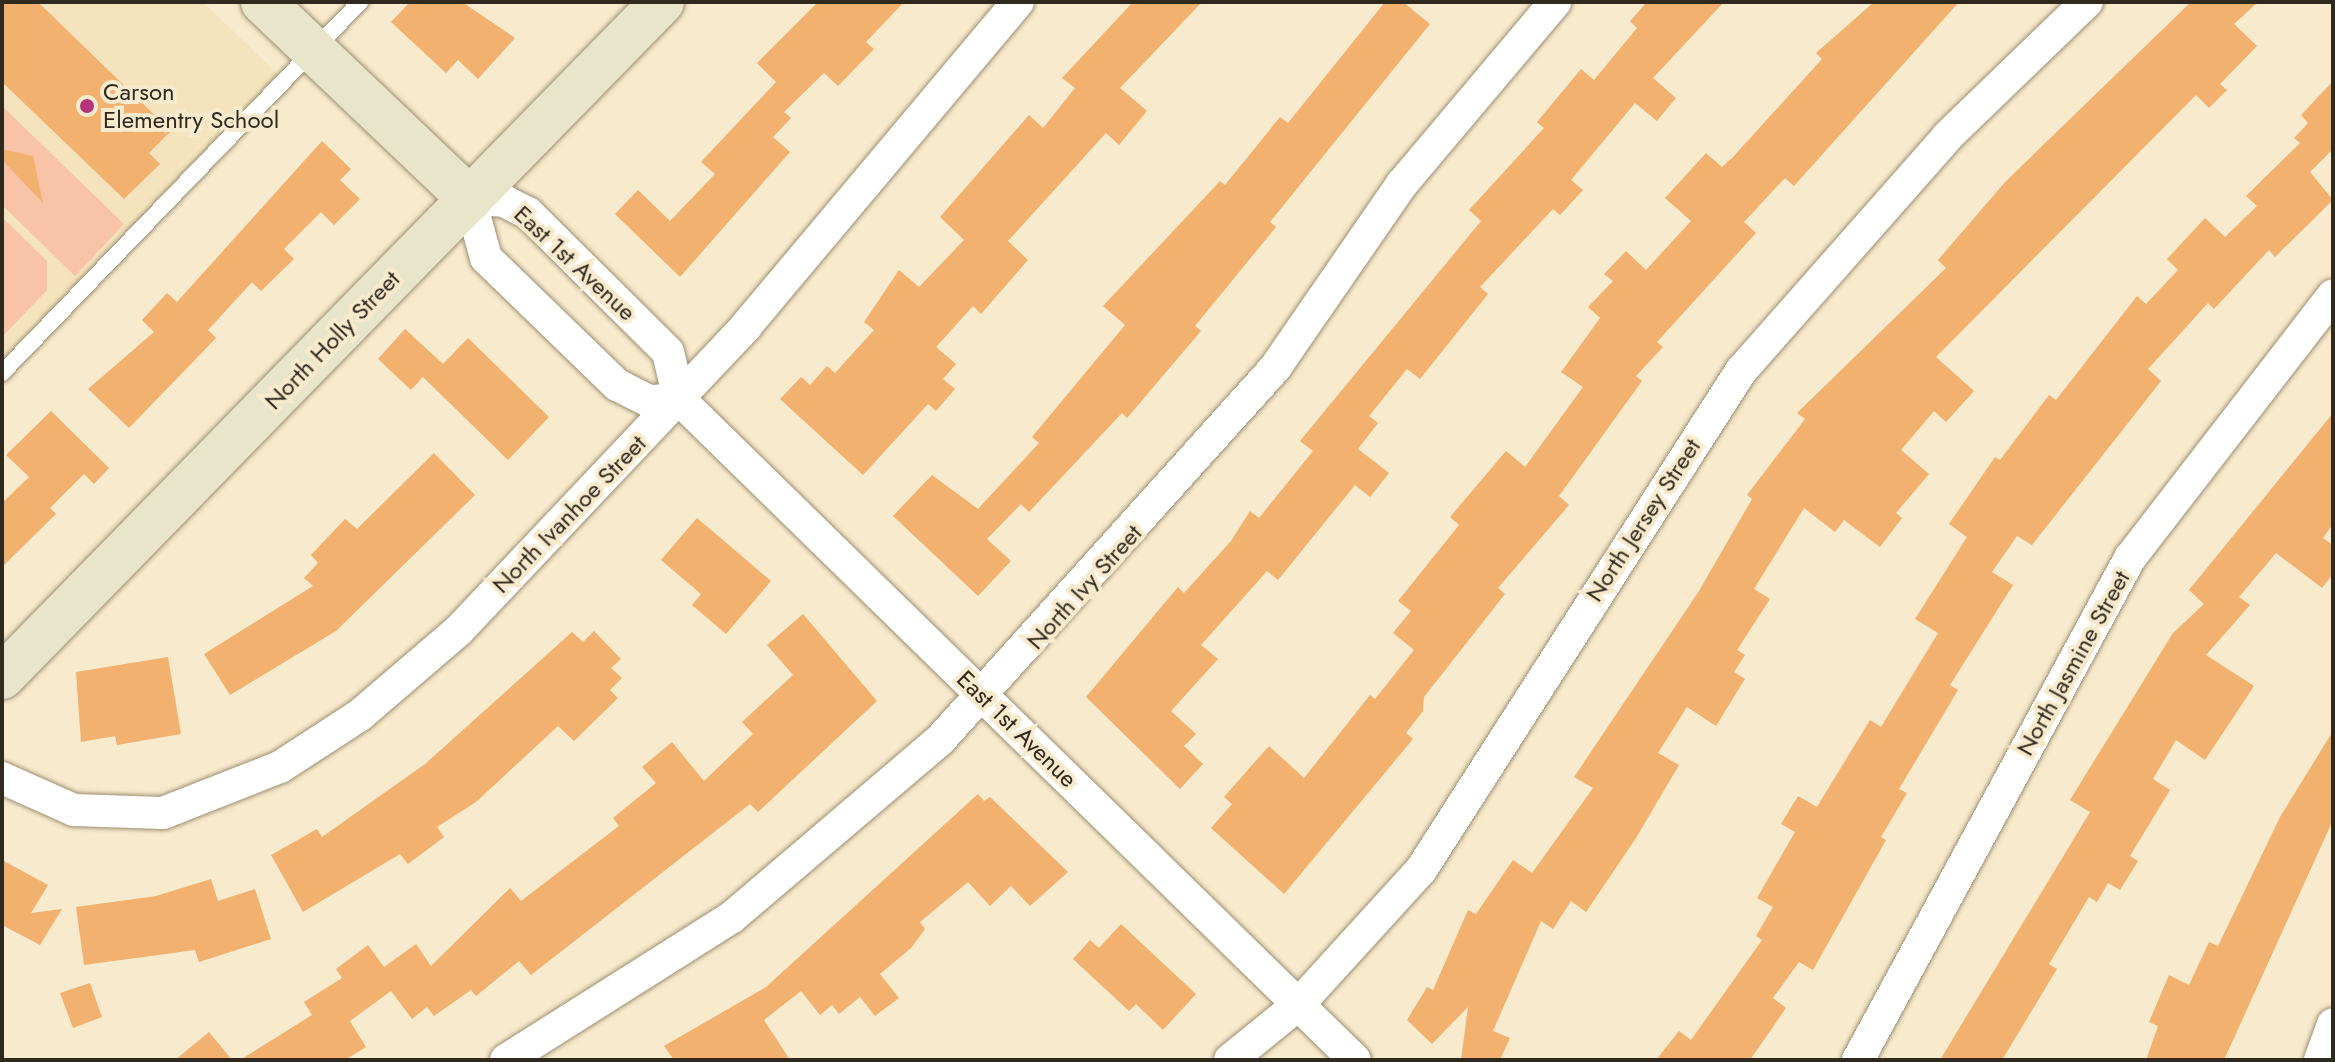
<!DOCTYPE html>
<style>
body{margin:0}
#map{position:relative;width:2335px;height:1062px;overflow:hidden;background:#f8eacc;font-family:Jost,sans-serif}
div>[style]{position:absolute}
.built>*{inset:0;background:#f5e3bd}
.green>*{inset:0;background:#f9c3a8}
.building>*{inset:0;background:#f2b16e}
.roads{filter:drop-shadow(0 0 2px #9d8f73) drop-shadow(0 0 2px #9d8f73)}
.lane>*{height:16px;margin:-8px;padding:0 8px;transform-origin:8px;border-radius:8px;background:#fff}
.street>*{height:32px;margin:-16px;padding:0 16px;transform-origin:16px;border-radius:16px;background:#fff}
.secondary>*{height:44px;margin:-22px;padding:0 22px;transform-origin:22px;border-radius:22px;background:#e8e5cb}
.dots>*{width:22px;height:22px;translate:-50% -50%;box-sizing:border-box;border:4px solid #f8eacc;border-radius:50%}
span{translate:-50% -50%;white-space:nowrap;text-align:center;line-height:1.15;-webkit-text-stroke:8px #f8eacc;paint-order:stroke}
.poi-label{font-size:24px;color:#2f291e}
.left{translate:0 -50%;text-align:left}
.street-label{font-size:24px;color:#2f291e}
.frame{position:absolute;inset:0;border:4px solid #2f291e;pointer-events:none}
</style>
<div id="map">
<div class="built">
<i style="clip-path:polygon(2px 2px,203px 2px,285px 81px,2px 373px)"></i>
</div>
<div class="green">
<i style="clip-path:polygon(2px 106px,124px 224px,75px 276px,2px 205px)"></i>
<i style="clip-path:polygon(2px 217px,47px 261px,47px 290px,2px 337px)"></i>
</div>
<div class="building">
<i style="clip-path:polygon(2px 2px,38px 2px,171px 131px,149px 153px,160px 164px,124px 199px,2px 82px)"></i>
<i style="clip-path:polygon(410px 2px,462px 2px,515px 38px,478px 79px,458px 60px,446px 73px,391px 22px)"></i>
<i style="clip-path:polygon(818px 2px,904px 2px,866px 42px,874px 49px,838px 86px,824px 73px,784px 112px,791px 118px,773px 137px,790px 152px,680px 277px,615px 214px,638px 190px,670px 221px,715px 174px,701px 162px,776px 82px,757px 63px)"></i>
<i style="clip-path:polygon(1133px 2px,1202px 2px,1120px 88px,1147px 111px,1119px 145px,1106px 133px,1008px 241px,1028px 260px,981px 314px,973px 306px,936px 347px,956px 364px,943px 379px,955px 389px,936px 411px,928px 404px,863px 475px,780px 399px,801px 377px,810px 385px,827px 366px,835px 373px,874px 330px,864px 322px,899px 270px,919px 287px,964px 240px,940px 217px,1029px 115px,1043px 128px,1075px 88px,1062px 78px)"></i>
<i style="clip-path:polygon(1385px 2px,1403px 2px,1430px 24px,1270px 222px,1276px 227px,1195px 326px,1201px 331px,1127px 418px,1122px 413px,1029px 512px,1021px 504px,987px 539px,1011px 561px,978px 596px,893px 516px,932px 475px,978px 509px,1039px 443px,1032px 437px,1125px 325px,1103px 306px,1220px 181px,1225px 185px,1280px 117px,1288px 123px)"></i>
<i style="clip-path:polygon(1647px 2px,1724px 2px,1653px 78px,1676px 98px,1657px 121px,1635px 103px,1571px 180px,1583px 190px,1560px 215px,1553px 209px,1480px 287px,1488px 294px,1420px 379px,1407px 369px,1369px 416px,1378px 423px,1358px 449px,1389px 473px,1370px 497px,1355px 485px,1278px 580px,1267px 571px,1201px 645px,1218px 659px,1171px 711px,1196px 734px,1184px 746px,1203px 764px,1180px 789px,1086px 697px,1178px 587px,1184px 593px,1231px 541px,1250px 511px,1259px 518px,1313px 451px,1300px 441px,1481px 221px,1469px 210px,1544px 128px,1537px 122px,1581px 69px,1594px 80px,1637px 28px,1630px 21px)"></i>
<i style="clip-path:polygon(1874px 2px,1959px 2px,1794px 186px,1785px 178px,1744px 222px,1756px 233px,1657px 342px,1663px 347px,1636px 376px,1642px 381px,1559px 496px,1569px 505px,1498px 588px,1505px 594px,1424px 697px,1423px 711px,1406px 733px,1413px 739px,1284px 894px,1211px 828px,1232px 804px,1224px 797px,1269px 746px,1304px 778px,1370px 695px,1375px 699px,1414px 650px,1393px 633px,1411px 611px,1398px 601px,1459px 525px,1450px 517px,1506px 451px,1525px 467px,1583px 387px,1561px 372px,1600px 318px,1588px 307px,1613px 281px,1604px 274px,1626px 251px,1646px 270px,1691px 221px,1665px 198px,1706px 153px,1722px 167px,1733px 157px,1822px 59px,1816px 53px)"></i>
<i style="clip-path:polygon(2191px 2px,2258px 2px,2234px 24px,2257px 46px,2220px 84px,2227px 90px,2209px 108px,2196px 95px,1936px 357px,1974px 391px,1946px 422px,1934px 411px,1901px 450px,1929px 474px,1896px 513px,1902px 518px,1880px 547px,1844px 520px,1835px 532px,1804px 508px,1754px 589px,1770px 599px,1737px 650px,1745px 655px,1734px 672px,1745px 679px,1716px 726px,1687px 707px,1658px 753px,1679px 765px,1636px 838px,1586px 912px,1571px 901px,1553px 929px,1541px 921px,1493px 1031px,1510px 1038px,1500px 1060px,1461px 1060px,1468px 1007px,1432px 1044px,1407px 1020px,1427px 987px,1433px 990px,1468px 910px,1476px 914px,1513px 860px,1532px 873px,1593px 788px,1574px 777px,1699px 591px,1752px 499px,1747px 495px,1805px 419px,1797px 413px,1946px 268px,1938px 260px,2006px 181px)"></i>
<i style="clip-path:polygon(2333px 81px,2333px 149px,2310px 172px,2333px 200px,2275px 257px,2269px 250px,2214px 309px,2208px 303px,2148px 369px,2161px 381px,2032px 545px,2017px 536px,1992px 572px,2013px 585px,1950px 685px,1958px 690px,1899px 789px,1907px 793px,1881px 837px,1886px 840px,1813px 970px,1799px 962px,1773px 998px,1786px 1008px,1750px 1060px,1656px 1060px,1679px 1031px,1691px 1040px,1762px 940px,1756px 936px,1773px 907px,1757px 898px,1795px 832px,1781px 824px,1798px 796px,1817px 807px,1870px 720px,1881px 727px,1938px 633px,1915px 619px,1967px 537px,1949px 524px,1995px 457px,2000px 460px,2049px 395px,2056px 400px,2137px 296px,2146px 304px,2178px 270px,2167px 259px,2205px 218px,2225px 237px,2257px 206px,2246px 196px,2300px 143px,2294px 138px,2308px 123px,2301px 115px)"></i>
<i style="clip-path:polygon(322px 141px,351px 169px,340px 180px,360px 199px,334px 225px,321px 212px,284px 249px,294px 259px,261px 291px,252px 282px,208px 330px,216px 338px,129px 428px,88px 389px,154px 332px,142px 320px,167px 293px,177px 302px)"></i>
<i style="clip-path:polygon(2px 149px,33px 156px,43px 203px,2px 160px)"></i>
<i style="clip-path:polygon(405px 329px,443px 364px,468px 338px,549px 417px,508px 460px,423px 377px,411px 390px,378px 359px)"></i>
<i style="clip-path:polygon(51px 411px,109px 468px,94px 484px,84px 474px,50px 508px,56px 514px,2px 567px,2px 503px,29px 477px,6px 455px)"></i>
<i style="clip-path:polygon(2333px 413px,2333px 524px,2323px 538px,2333px 545px,2333px 574px,2322px 588px,2276px 553px,2239px 597px,2250px 605px,2206px 655px,2254px 686px,2205px 760px,2176px 740px,2153px 779px,2170px 790px,2130px 856px,2138px 861px,2120px 890px,2108px 883px,2097px 902px,2089px 897px,2049px 964px,2057px 969px,2002px 1060px,1940px 1060px,2090px 812px,2070px 800px,2173px 633px,2204px 604px,2189px 590px)"></i>
<i style="clip-path:polygon(434px 453px,475px 495px,336px 631px,230px 695px,204px 654px,313px 586px,304px 578px,318px 563px,311px 555px,345px 519px,357px 529px)"></i>
<i style="clip-path:polygon(697px 518px,771px 581px,726px 634px,692px 605px,701px 594px,661px 560px)"></i>
<i style="clip-path:polygon(803px 614px,877px 701px,758px 812px,750px 804px,531px 975px,519px 961px,476px 996px,471px 990px,434px 1016px,427px 1007px,412px 1019px,391px 991px,350px 1021px,366px 1047px,345px 1060px,240px 1060px,312px 1015px,304px 1002px,342px 978px,336px 969px,368px 945px,384px 967px,416px 944px,431px 966px,510px 888px,521px 901px,619px 826px,613px 818px,656px 783px,642px 767px,672px 742px,704px 781px,753px 734px,742px 722px,793px 675px,767px 645px)"></i>
<i style="clip-path:polygon(594px 631px,621px 659px,611px 668px,622px 678px,610px 690px,618px 698px,574px 741px,558px 726px,476px 802px,437px 827px,444px 837px,408px 864px,400px 854px,303px 912px,271px 855px,317px 829px,322px 837px,425px 764px,572px 632px,583px 642px)"></i>
<i style="clip-path:polygon(168px 657px,181px 734px,117px 745px,115px 736px,81px 742px,76px 672px)"></i>
<i style="clip-path:polygon(2333px 731px,2333px 820px,2224px 1060px,2146px 1060px,2158px 1026px,2149px 1022px,2169px 975px,2189px 985px,2209px 942px,2218px 946px,2280px 817px)"></i>
<i style="clip-path:polygon(978px 794px,984px 801px,990px 797px,1068px 872px,1030px 906px,1011px 886px,990px 906px,968px 882px,920px 922px,925px 929px,911px 948px,880px 974px,899px 998px,875px 1016px,860px 997px,839px 1014px,832px 1005px,820px 1015px,801px 991px,764px 1020px,790px 1060px,674px 1060px,664px 1046px,766px 987px)"></i>
<i style="clip-path:polygon(2px 860px,48px 885px,31px 913px,62px 909px,40px 945px,2px 925px)"></i>
<i style="clip-path:polygon(211px 879px,218px 901px,255px 889px,271px 939px,199px 962px,195px 950px,84px 965px,76px 907px,156px 896px)"></i>
<i style="clip-path:polygon(1121px 924px,1196px 994px,1163px 1030px,1136px 1004px,1129px 1011px,1073px 959px,1090px 940px,1099px 948px)"></i>
<i style="clip-path:polygon(90px 983px,102px 1017px,73px 1028px,60px 993px)"></i>
<i style="clip-path:polygon(209px 1032px,232px 1060px,175px 1060px)"></i>
</div>
<div class="roads">
<div class="lane">
<i style="left:2px;top:373px;width:516px;rotate:-46.02deg"></i>
</div>
<div class="street">
<i style="left:679px;top:399px;width:30px;rotate:176deg"></i>
<i style="left:649px;top:401px;width:36px;rotate:-153deg"></i>
<i style="left:617px;top:385px;width:182px;rotate:-135.9deg"></i>
<i style="left:486px;top:258px;width:61px;rotate:-105.2deg"></i>
<i style="left:470px;top:199px;width:34px;rotate:3deg"></i>
<i style="left:504px;top:201px;width:27px;rotate:27deg"></i>
<i style="left:528px;top:213px;width:197px;rotate:44.8deg"></i>
<i style="left:668px;top:352px;width:48px;rotate:76.8deg"></i>
<i style="left:679px;top:399px;width:945px;rotate:44.36deg"></i>
<i style="left:2px;top:778px;width:79px;rotate:24deg"></i>
<i style="left:74px;top:810px;width:89px;rotate:1.9deg"></i>
<i style="left:163px;top:813px;width:126px;rotate:-21.5deg"></i>
<i style="left:280px;top:767px;width:95px;rotate:-33deg"></i>
<i style="left:360px;top:715px;width:130px;rotate:-40.6deg"></i>
<i style="left:459px;top:630px;width:418px;rotate:-46.6deg"></i>
<i style="left:746px;top:326px;width:423px;rotate:-50deg"></i>
<i style="left:506px;top:1060px;width:267px;rotate:-32.3deg"></i>
<i style="left:732px;top:917px;width:273px;rotate:-40.4deg"></i>
<i style="left:940px;top:740px;width:501px;rotate:-48deg"></i>
<i style="left:1275px;top:368px;width:224px;rotate:-55.4deg"></i>
<i style="left:1402px;top:184px;width:238px;rotate:-49.9deg"></i>
<i style="left:1230px;top:1060px;width:89px;rotate:-39.1deg"></i>
<i style="left:1299px;top:1004px;width:181px;rotate:-47.7deg"></i>
<i style="left:1421px;top:870px;width:593px;rotate:-57.33deg"></i>
<i style="left:1741px;top:371px;width:313px;rotate:-48.6deg"></i>
<i style="left:1948px;top:136px;width:193px;rotate:-44deg"></i>
<i style="left:1858px;top:1060px;width:571px;rotate:-61.55deg"></i>
<i style="left:2130px;top:558px;width:332px;rotate:-52.3deg"></i>
<i style="left:2320px;top:1060px;width:38px;rotate:-70deg"></i>
</div>
<div class="secondary">
<i style="left:263px;top:2px;width:286px;rotate:43.6deg"></i>
<i style="left:2px;top:677px;width:944px;rotate:-45.64deg"></i>
</div>
</div>
<div class="dots">
<i style="left:87px;top:106px;background:#b63279"></i>
</div>
<div class="poi-label">
<span class="left" style="left:103px;top:106px">Carson<br>Elementry School</span>
</div>
<div class="street-label">
<span style="left:575px;top:263px;rotate:43deg">East 1st Avenue</span>
<span style="left:332px;top:340px;rotate:-46deg">North Holly Street</span>
<span style="left:569px;top:514px;rotate:-46deg">North Ivanhoe Street</span>
<span style="left:1643px;top:520px;rotate:-57deg">North Jersey Street</span>
<span style="left:1084px;top:587px;rotate:-48deg">North Ivy Street</span>
<span style="left:2073px;top:663px;rotate:-61deg">North Jasmine Street</span>
<span style="left:1017px;top:729px;rotate:44deg">East 1st Avenue</span>
</div>
<div class="frame"></div>
</div>
